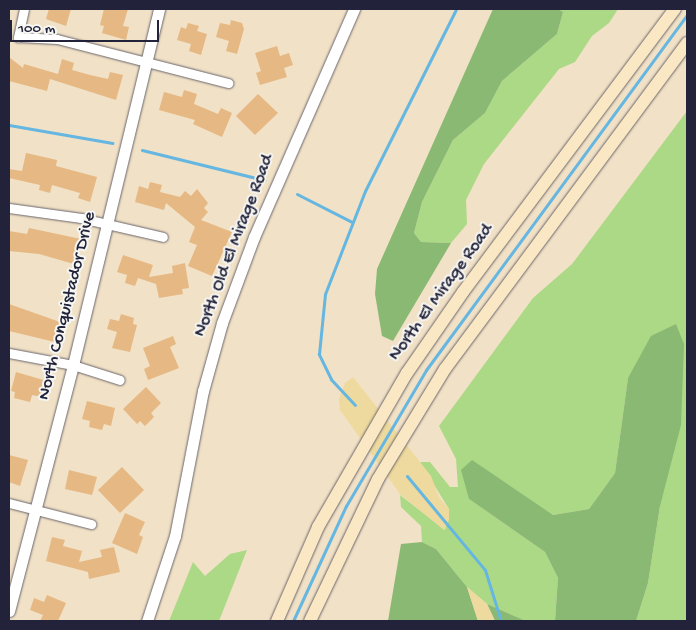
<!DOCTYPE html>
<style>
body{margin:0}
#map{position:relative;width:696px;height:630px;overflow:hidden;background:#f1e1c6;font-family:"Gochi Hand",sans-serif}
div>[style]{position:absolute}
.green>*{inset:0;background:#acd986}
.forest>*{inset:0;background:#89b973}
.sand>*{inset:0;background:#eeda9e}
.stream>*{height:3px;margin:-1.5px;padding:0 1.5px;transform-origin:1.5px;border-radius:1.5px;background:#65b7e1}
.building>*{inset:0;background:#e6b883}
.roads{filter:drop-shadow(0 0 1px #6a656c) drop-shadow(0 0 1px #6a656c)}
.minor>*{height:9px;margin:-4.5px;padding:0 4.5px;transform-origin:4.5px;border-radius:4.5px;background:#fff}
.tertiary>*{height:11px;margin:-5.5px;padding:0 5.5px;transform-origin:5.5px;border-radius:5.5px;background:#fff}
.secondary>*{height:12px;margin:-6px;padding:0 6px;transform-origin:6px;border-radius:6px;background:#fae7c3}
span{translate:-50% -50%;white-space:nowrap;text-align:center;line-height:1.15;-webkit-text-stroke:4px #f6f6f2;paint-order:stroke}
.street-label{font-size:18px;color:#22223b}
.frame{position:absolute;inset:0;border:10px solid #22223b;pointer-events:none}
.scale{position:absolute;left:10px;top:20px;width:149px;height:22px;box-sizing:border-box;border:2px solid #22223b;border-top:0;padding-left:6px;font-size:15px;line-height:18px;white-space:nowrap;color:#22223b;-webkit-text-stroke:4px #f6f6f2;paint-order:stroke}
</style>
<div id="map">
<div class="green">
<i style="clip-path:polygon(558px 9px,618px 9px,609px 23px,592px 36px,575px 62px,559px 69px,484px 164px,466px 200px,467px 224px,451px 243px,421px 242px,414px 233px,422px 202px,453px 140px,485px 113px,502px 81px,557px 34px,563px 12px)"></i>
<i style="clip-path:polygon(687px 111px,687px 621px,636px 621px,648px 583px,660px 506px,628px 378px,615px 473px,589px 509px,553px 515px,516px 492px,469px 499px,545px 552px,558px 578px,555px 621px,526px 621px,487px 604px,467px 587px,436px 549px,422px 542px,421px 526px,401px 507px,400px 495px,445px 530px,449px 509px,420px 462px,430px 462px,450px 487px,458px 487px,456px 459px,439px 426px,533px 298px,572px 264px)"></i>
<i style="clip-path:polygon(247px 550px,219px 621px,169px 621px,193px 562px,205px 576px,230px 554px)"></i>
</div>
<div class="forest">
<i style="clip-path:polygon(493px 9px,558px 9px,563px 12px,557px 34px,502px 81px,485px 113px,453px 140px,422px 202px,414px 233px,421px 242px,451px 243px,393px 341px,382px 336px,375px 294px,377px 269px)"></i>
<i style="clip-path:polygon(676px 324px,684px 344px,681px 425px,660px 506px,648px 583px,636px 621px,555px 621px,558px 578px,545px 552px,469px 499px,461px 470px,472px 460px,553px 515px,589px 509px,615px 473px,628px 378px,651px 336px)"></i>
<i style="clip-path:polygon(422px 542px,436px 549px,467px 587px,478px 621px,388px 621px,401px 544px)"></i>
<i style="clip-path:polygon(487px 604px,526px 621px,495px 621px)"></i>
</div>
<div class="sand">
<i style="clip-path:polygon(353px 377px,431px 476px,439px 497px,449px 509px,449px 520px,444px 530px,400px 494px,340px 410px,339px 399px,345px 383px)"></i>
<i style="clip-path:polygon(467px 587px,487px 604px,495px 621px,478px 621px)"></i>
</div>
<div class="stream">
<i style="left:9px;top:125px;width:105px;rotate:9.9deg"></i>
<i style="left:142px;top:150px;width:126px;rotate:13.8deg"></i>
<i style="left:297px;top:194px;width:62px;rotate:27deg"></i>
<i style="left:355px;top:405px;width:35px;rotate:-133deg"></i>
<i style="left:331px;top:379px;width:28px;rotate:-116deg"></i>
<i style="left:319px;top:354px;width:60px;rotate:-84.3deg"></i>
<i style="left:325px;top:294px;width:110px;rotate:-68.8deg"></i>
<i style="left:365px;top:191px;width:203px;rotate:-63.4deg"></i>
<i style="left:407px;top:476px;width:122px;rotate:50.3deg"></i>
<i style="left:485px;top:570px;width:53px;rotate:72.6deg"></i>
<i style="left:293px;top:621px;width:127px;rotate:-65.3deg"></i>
<i style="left:346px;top:506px;width:158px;rotate:-59.5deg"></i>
<i style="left:426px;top:370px;width:441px;rotate:-53.7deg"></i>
</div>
<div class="building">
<i style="clip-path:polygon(49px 9px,71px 9px,66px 26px,46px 19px)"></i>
<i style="clip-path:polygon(104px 9px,128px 9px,123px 26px,129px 27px,126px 40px,102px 33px,104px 26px,100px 25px)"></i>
<i style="clip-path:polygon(231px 20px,242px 23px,244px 29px,237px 54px,226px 51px,229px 41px,216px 37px,220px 23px,230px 25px)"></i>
<i style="clip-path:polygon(188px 23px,199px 26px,197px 31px,207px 34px,201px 55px,189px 51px,191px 44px,177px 40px,181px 27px,186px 29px)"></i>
<i style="clip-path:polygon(277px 46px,280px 56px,289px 53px,293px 65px,284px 68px,287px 77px,260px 85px,256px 73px,261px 71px,255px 53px)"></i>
<i style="clip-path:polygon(9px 57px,23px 68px,24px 64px,58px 74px,62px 59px,74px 63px,72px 70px,90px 75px,108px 79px,110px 72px,123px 75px,116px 100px,50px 79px,47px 91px,9px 81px)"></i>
<i style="clip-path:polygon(184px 90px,197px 94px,194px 104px,218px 114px,221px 108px,232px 113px,222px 137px,193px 124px,195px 120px,159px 110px,164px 92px,182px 97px)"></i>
<i style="clip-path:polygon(258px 94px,278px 113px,255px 135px,236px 116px)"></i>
<i style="clip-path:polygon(26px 153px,57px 160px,56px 166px,97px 177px,90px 202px,78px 198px,80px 193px,52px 185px,50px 193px,39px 190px,40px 185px,9px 178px,9px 169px,22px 171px)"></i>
<i style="clip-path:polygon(150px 182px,162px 185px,160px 192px,180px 197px,185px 191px,191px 196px,197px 189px,208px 203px,204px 208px,208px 212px,201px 220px,232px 232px,212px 276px,188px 266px,197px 245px,189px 242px,195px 227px,166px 203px,164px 210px,135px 202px,139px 186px,148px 189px)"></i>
<i style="clip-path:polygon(29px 228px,81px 239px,74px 264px,39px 254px,9px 251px,9px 231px,27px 234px)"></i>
<i style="clip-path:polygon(123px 255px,153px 265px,149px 277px,173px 273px,172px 266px,185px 263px,189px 288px,182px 289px,183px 294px,159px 298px,156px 284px,138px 278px,135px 286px,125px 283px,127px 275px,117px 272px)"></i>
<i style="clip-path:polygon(9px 304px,60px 322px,55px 342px,9px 331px)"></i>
<i style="clip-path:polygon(121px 314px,134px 318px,133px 324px,137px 325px,130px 352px,112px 348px,117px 332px,107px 329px,110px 319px,119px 321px)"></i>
<i style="clip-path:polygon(173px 336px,176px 344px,170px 347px,179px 368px,148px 380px,144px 369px,150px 366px,143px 348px)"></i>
<i style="clip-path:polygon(16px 372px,47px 381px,42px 397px,32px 395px,30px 402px,14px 398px,15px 392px,11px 391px)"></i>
<i style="clip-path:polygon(146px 387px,161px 403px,151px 413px,154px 417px,145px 426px,140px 421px,137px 424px,123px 409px)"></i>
<i style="clip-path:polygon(87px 401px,115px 408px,111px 426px,104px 424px,102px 430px,89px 427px,90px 421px,82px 419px)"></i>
<i style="clip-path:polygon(9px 455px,28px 460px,20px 486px,9px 482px)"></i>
<i style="clip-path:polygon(122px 467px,144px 490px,120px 513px,98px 490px)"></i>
<i style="clip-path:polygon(69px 470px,97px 477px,92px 495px,65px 489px)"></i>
<i style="clip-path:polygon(125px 513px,145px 522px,139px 535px,143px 537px,137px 554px,112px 543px)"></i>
<i style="clip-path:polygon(52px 537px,65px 540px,63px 546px,82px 551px,79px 562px,102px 557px,100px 550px,114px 547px,120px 572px,89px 579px,88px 572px,46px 561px)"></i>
<i style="clip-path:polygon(47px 595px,66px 603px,58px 621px,40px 621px,43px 615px,30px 610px,34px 598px,44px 602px)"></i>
</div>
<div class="roads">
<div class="minor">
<i style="left:24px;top:9px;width:29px;rotate:102deg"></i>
<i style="left:18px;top:37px;width:39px;rotate:3deg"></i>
<i style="left:57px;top:39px;width:177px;rotate:14.4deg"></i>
<i style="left:9px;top:208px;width:73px;rotate:7.9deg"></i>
<i style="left:81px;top:218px;width:84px;rotate:13deg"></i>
<i style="left:9px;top:353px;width:65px;rotate:10.6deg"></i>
<i style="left:73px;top:365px;width:49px;rotate:17.7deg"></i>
<i style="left:9px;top:503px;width:85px;rotate:14.4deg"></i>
</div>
<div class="tertiary">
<i style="left:9px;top:611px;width:254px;rotate:-75.4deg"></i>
<i style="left:73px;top:365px;width:366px;rotate:-76.4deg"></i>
<i style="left:147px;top:621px;width:89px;rotate:-71.8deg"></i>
<i style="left:175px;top:536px;width:148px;rotate:-79.1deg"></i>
<i style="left:203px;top:391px;width:71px;rotate:-74.4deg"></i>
<i style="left:222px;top:323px;width:92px;rotate:-69.6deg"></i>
<i style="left:254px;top:237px;width:249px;rotate:-66.3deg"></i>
</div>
<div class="secondary">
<i style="left:277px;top:621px;width:103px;rotate:-66.4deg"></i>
<i style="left:318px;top:527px;width:178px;rotate:-60deg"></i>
<i style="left:407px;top:373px;width:98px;rotate:-55.3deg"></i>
<i style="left:463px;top:292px;width:354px;rotate:-53.2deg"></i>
<i style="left:310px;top:621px;width:157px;rotate:-64.4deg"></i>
<i style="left:378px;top:479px;width:129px;rotate:-58.7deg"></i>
<i style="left:445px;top:369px;width:406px;rotate:-53.4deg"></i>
</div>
</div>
<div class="street-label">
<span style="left:235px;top:246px;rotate:-69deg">North Old El Mirage Road</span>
<span style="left:442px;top:293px;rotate:-54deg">North El Mirage Road</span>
<span style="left:68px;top:306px;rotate:-76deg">North Conquistador Drive</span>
</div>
<div class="frame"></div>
<div class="scale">100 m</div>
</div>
